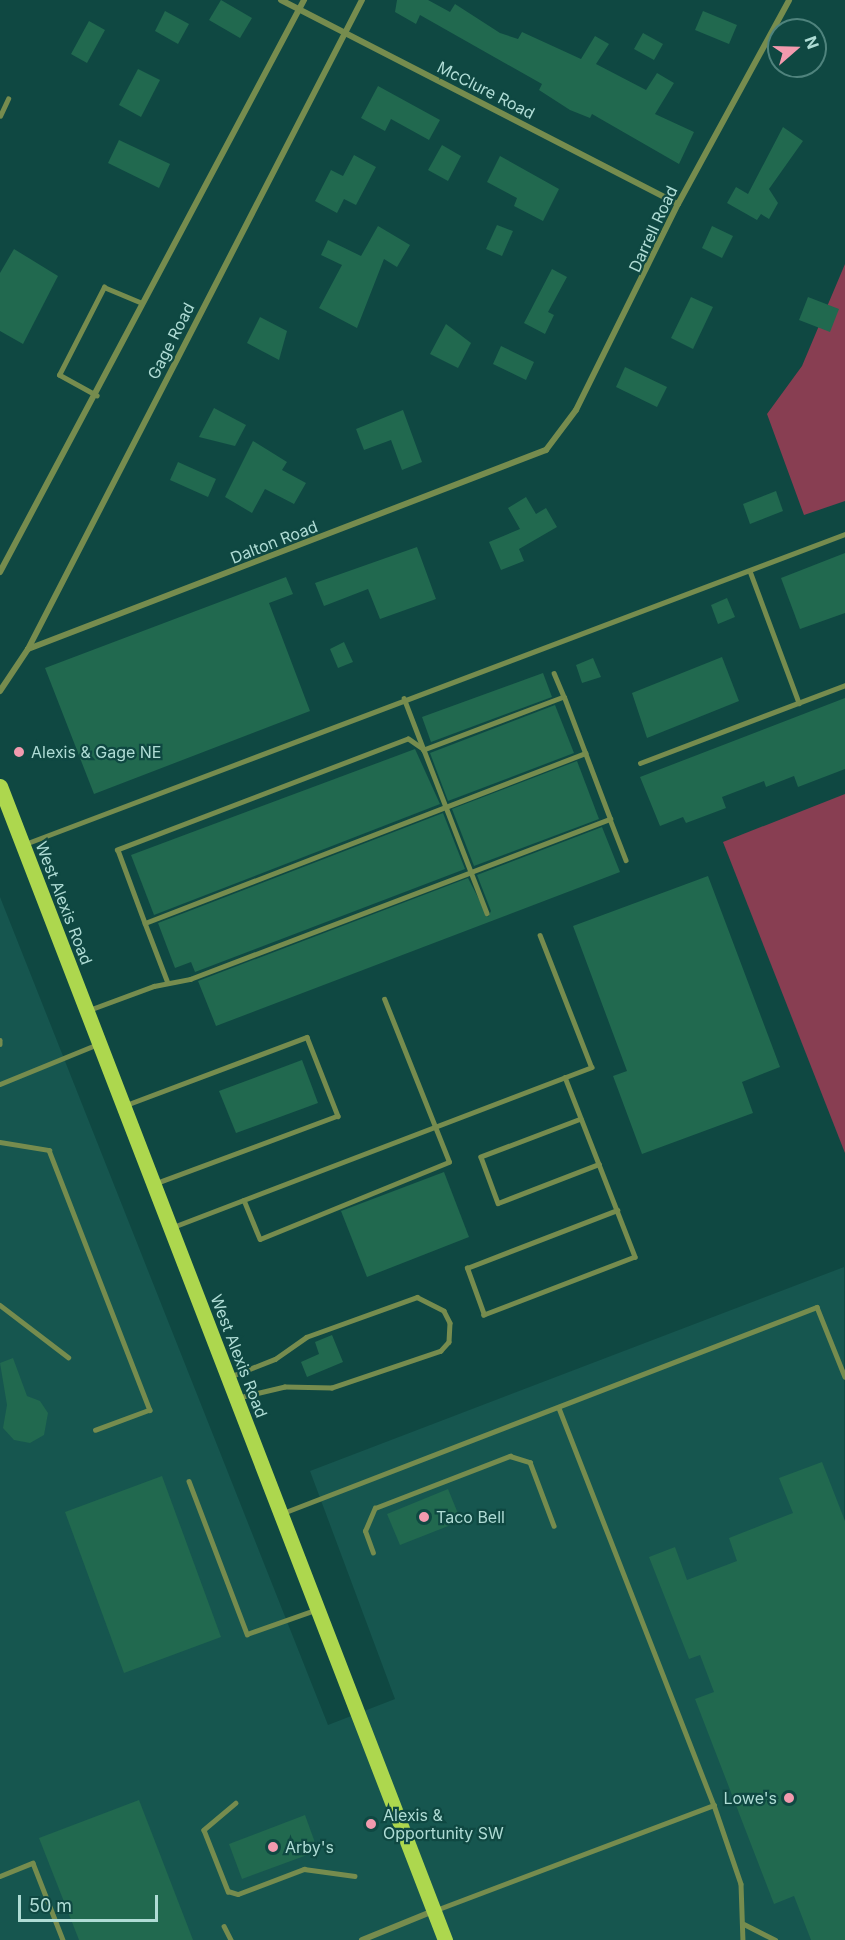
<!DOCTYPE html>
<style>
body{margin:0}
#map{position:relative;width:845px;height:1940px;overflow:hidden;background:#0f4842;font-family:Inter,sans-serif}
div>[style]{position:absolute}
.built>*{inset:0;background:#16564f}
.green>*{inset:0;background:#883e52}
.building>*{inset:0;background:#21694f}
.service>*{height:4.5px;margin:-2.25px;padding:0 2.25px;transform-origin:2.25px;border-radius:2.25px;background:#768c4e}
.minor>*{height:6px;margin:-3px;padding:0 3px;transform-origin:3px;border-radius:3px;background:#768c4e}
.primary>*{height:15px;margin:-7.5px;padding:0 7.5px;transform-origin:7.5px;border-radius:7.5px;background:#add74e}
.dots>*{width:16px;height:16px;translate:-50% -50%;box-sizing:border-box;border:3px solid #0f4842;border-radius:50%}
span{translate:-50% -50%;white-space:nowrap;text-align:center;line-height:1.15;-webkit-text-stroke:4.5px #0f4842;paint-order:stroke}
.street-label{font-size:16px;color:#afdcd5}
.poi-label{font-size:16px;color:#afdcd5}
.left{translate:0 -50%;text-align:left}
.right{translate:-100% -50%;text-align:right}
.north{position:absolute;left:767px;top:18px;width:60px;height:60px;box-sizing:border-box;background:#0f4842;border:2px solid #4f837d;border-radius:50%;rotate:70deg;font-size:16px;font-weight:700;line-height:24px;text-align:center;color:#afdcd5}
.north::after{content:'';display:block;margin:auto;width:21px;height:27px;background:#f29aae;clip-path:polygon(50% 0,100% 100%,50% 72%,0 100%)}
.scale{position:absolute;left:18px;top:1895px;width:140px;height:27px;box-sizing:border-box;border:3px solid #afdcd5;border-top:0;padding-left:8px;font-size:18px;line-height:21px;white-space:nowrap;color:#afdcd5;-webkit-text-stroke:4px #0f4842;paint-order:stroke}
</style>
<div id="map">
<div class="built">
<i style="clip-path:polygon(0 897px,328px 1725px,395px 1699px,310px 1471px,844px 1267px,845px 1940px,0 1940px)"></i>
</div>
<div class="green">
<i style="clip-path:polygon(845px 264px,845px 501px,804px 515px,767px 414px,802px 366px)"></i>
<i style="clip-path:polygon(845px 794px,845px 1153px,723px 842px)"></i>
</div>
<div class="building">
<i style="clip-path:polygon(221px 0,252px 18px,240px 38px,209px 20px)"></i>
<i style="clip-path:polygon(397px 0,428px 0,450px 12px,455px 4px,500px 33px,518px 39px,522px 32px,581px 59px,595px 36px,609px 44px,596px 64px,646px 90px,657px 73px,674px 83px,655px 114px,694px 132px,679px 164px,592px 114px,590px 118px,570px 110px,539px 90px,542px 84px,420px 15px,416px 24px,395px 12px)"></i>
<i style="clip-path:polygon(165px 11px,189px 24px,178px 44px,155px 31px)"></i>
<i style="clip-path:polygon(703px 11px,737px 25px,729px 44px,695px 30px)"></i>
<i style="clip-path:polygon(89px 21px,105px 30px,87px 63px,71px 54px)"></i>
<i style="clip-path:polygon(643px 33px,663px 44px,654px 60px,634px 49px)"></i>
<i style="clip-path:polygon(138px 69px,160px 80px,141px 117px,119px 105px)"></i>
<i style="clip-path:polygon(378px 86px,440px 120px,429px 140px,391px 119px,385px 131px,361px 118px)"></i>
<i style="clip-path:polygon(783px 127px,803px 141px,769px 189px,778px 203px,769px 219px,761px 214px,757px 220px,727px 203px,736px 187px,748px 194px)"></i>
<i style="clip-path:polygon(119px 140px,170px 164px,159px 188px,108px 163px)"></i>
<i style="clip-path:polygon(442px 145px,461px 156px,448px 181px,428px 170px)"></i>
<i style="clip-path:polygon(354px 155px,376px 167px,356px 205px,344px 199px,337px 213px,315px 201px,331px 170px,343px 176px)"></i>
<i style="clip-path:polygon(500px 156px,559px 189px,543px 221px,514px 206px,517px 198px,487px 182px)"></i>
<i style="clip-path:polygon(497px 225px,513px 231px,502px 256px,486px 249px)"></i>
<i style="clip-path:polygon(378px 226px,410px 245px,397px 267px,384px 259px,357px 328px,319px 308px,342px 265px,321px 255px,328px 240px,361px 256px)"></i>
<i style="clip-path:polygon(712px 226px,733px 236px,722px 258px,702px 248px)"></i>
<i style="clip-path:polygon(14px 249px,58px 276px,23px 344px,0 331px,0 273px)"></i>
<i style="clip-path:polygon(552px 269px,567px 277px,548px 312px,554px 315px,545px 334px,524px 323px)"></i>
<i style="clip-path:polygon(691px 297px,713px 307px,693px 349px,671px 338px)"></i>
<i style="clip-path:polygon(808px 297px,839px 309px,830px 332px,799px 320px)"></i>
<i style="clip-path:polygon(260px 317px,287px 331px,279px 360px,247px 343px)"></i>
<i style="clip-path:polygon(446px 324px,471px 343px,458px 368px,430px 354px)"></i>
<i style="clip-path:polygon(501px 346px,534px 362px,526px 380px,493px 364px)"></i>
<i style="clip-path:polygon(625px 367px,667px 387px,657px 407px,616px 387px)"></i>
<i style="clip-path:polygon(214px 408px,246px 425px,235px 446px,199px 437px)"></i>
<i style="clip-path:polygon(403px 410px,422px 462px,402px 470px,391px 440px,364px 450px,356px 429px)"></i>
<i style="clip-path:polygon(253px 441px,287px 462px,282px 470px,306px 483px,294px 504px,265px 489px,252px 513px,225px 497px)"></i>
<i style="clip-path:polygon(178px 462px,216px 479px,208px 497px,170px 480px)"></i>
<i style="clip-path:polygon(776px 491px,783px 511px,750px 524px,743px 504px)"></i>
<i style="clip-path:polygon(526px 497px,536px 514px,546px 508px,557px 527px,519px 549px,524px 561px,501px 570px,489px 542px,520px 529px,508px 508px)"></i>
<i style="clip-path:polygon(417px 547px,436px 599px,380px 619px,368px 589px,324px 606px,315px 583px)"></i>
<i style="clip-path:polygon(845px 553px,845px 613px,800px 629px,781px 578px)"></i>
<i style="clip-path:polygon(286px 577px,293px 594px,269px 603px,310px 711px,94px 794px,45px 668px)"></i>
<i style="clip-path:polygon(727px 598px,735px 617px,718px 624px,711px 605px)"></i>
<i style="clip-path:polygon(344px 642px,353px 662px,338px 668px,330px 649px)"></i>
<i style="clip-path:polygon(722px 657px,739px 701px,647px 738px,632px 693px)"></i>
<i style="clip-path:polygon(593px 658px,601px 677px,582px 683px,576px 665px)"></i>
<i style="clip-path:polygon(543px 673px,552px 697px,431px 742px,422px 717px)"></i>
<i style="clip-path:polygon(845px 698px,845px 769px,798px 787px,794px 776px,766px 787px,764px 781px,722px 797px,726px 808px,686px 823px,683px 817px,660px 826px,640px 777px)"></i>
<i style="clip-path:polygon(555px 705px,574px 753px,448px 801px,430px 753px)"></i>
<i style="clip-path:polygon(415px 749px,440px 804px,154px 915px,131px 855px)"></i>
<i style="clip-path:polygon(577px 761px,599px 819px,474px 866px,452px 809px)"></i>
<i style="clip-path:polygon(443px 813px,465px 869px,195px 972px,191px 962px,175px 968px,158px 923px)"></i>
<i style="clip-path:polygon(602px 827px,620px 872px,216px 1026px,198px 981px,468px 878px,488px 917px,491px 911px,477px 875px)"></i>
<i style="clip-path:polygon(708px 876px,780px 1067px,742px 1082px,753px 1113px,642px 1154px,613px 1076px,627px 1071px,573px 926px)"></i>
<i style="clip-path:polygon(302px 1060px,318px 1103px,236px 1133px,219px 1091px)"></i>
<i style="clip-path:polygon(444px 1172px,469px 1237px,367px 1277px,341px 1211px)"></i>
<i style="clip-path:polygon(332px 1335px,343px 1362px,307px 1377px,301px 1362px,319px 1354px,315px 1342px)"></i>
<i style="clip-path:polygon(13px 1358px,27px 1396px,40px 1401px,48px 1413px,44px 1435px,30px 1443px,14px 1440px,3px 1428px,7px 1405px,0 1363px)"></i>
<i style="clip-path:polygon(822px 1462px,845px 1521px,845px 1940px,811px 1940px,794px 1896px,774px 1904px,695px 1699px,714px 1692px,700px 1655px,689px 1659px,649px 1557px,675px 1547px,687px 1580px,737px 1561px,729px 1538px,793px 1513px,779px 1478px)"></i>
<i style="clip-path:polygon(162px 1476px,221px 1637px,124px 1673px,65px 1512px)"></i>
<i style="clip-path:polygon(448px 1489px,461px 1521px,400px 1545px,387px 1514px)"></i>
<i style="clip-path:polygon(139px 1800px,193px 1940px,79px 1940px,39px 1838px)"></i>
<i style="clip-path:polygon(305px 1815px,318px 1851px,242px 1879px,229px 1844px)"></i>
</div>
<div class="service">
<i style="left:0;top:116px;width:19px;rotate:-65deg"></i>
<i style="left:97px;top:396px;width:43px;rotate:-151.1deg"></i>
<i style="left:59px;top:375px;width:99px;rotate:-62.9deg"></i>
<i style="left:104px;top:287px;width:41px;rotate:22.8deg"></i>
<i style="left:750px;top:571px;width:141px;rotate:69.6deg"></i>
<i style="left:554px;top:673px;width:26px;rotate:67deg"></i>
<i style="left:404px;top:698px;width:56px;rotate:69deg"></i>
<i style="left:424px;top:750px;width:19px;rotate:-145deg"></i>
<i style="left:408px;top:739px;width:311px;rotate:159.1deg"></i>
<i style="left:118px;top:850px;width:78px;rotate:69.7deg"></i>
<i style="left:145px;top:923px;width:472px;rotate:-21.1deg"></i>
<i style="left:640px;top:763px;width:219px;rotate:-20.8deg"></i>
<i style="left:610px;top:819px;width:44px;rotate:68.7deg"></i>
<i style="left:25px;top:844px;width:877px;rotate:-20.71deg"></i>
<i style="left:145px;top:923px;width:64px;rotate:69deg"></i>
<i style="left:89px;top:1010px;width:69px;rotate:-20.3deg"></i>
<i style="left:154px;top:986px;width:37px;rotate:-11deg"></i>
<i style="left:190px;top:979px;width:301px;rotate:-20.8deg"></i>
<i style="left:471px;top:872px;width:149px;rotate:-20.9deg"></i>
<i style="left:610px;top:819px;width:130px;rotate:-110.7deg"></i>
<i style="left:564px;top:697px;width:150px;rotate:159.3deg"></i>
<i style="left:424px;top:750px;width:131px;rotate:68.9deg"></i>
<i style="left:471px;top:872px;width:44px;rotate:68.7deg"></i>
<i style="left:0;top:1040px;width:4px;rotate:90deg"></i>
<i style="left:565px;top:1077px;width:193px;rotate:68.7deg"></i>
<i style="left:635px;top:1257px;width:162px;rotate:159deg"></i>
<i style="left:484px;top:1315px;width:50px;rotate:-109.9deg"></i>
<i style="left:467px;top:1268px;width:161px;rotate:-21.1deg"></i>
<i style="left:0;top:1084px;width:106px;rotate:-22.2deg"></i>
<i style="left:126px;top:1105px;width:193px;rotate:-20.6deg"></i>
<i style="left:307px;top:1037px;width:85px;rotate:68.6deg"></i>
<i style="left:338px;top:1116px;width:195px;rotate:159.6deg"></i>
<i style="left:581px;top:1119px;width:107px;rotate:159.2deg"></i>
<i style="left:481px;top:1157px;width:49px;rotate:69.7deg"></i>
<i style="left:498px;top:1203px;width:108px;rotate:-21.1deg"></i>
<i style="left:0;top:1142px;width:50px;rotate:9.3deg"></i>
<i style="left:49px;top:1150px;width:279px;rotate:68.8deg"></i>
<i style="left:150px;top:1410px;width:58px;rotate:159.7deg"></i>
<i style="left:244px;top:1200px;width:42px;rotate:67.7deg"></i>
<i style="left:260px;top:1239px;width:204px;rotate:-22.2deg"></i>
<i style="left:449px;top:1162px;width:175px;rotate:-111.7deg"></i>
<i style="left:173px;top:1227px;width:448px;rotate:-20.9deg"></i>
<i style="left:591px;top:1067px;width:141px;rotate:-111.3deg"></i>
<i style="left:0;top:1305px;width:86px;rotate:37.4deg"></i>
<i style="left:229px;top:1377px;width:49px;rotate:-21.4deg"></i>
<i style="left:275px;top:1359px;width:38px;rotate:-35deg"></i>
<i style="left:306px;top:1337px;width:118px;rotate:-19.8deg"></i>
<i style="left:417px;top:1297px;width:30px;rotate:27deg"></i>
<i style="left:444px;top:1311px;width:13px;rotate:63deg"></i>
<i style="left:450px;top:1323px;width:19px;rotate:93deg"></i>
<i style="left:449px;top:1342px;width:12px;rotate:132deg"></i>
<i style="left:441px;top:1351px;width:115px;rotate:161.3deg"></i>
<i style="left:332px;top:1388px;width:47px;rotate:-178.8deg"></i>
<i style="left:285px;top:1387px;width:47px;rotate:166.6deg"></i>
<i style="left:559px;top:1408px;width:426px;rotate:68.7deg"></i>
<i style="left:714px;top:1805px;width:83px;rotate:71.1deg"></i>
<i style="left:741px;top:1884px;width:56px;rotate:88deg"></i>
<i style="left:189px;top:1481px;width:164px;rotate:69.2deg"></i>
<i style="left:247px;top:1634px;width:72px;rotate:-19.4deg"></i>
<i style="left:283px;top:1513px;width:572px;rotate:-21.1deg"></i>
<i style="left:817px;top:1307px;width:75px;rotate:68.2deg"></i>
<i style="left:373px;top:1553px;width:23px;rotate:-110deg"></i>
<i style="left:365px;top:1531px;width:25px;rotate:-67deg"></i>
<i style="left:375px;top:1508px;width:145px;rotate:-21.1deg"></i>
<i style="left:510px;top:1456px;width:21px;rotate:17deg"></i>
<i style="left:530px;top:1462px;width:68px;rotate:69.4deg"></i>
<i style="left:236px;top:1803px;width:42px;rotate:139.8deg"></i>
<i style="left:204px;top:1830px;width:66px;rotate:68.5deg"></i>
<i style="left:228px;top:1891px;width:10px;rotate:17deg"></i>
<i style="left:238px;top:1894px;width:71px;rotate:-20.7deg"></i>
<i style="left:304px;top:1869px;width:51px;rotate:7.8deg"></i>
<i style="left:0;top:1876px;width:35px;rotate:-22deg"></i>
<i style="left:33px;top:1863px;width:83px;rotate:68.7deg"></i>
<i style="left:436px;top:1910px;width:297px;rotate:-20.7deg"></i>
<i style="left:744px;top:1924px;width:35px;rotate:27deg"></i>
<i style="left:224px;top:1926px;width:16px;rotate:63deg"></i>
</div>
<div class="minor">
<i style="left:281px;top:0;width:446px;rotate:27.2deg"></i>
<i style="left:0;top:572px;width:648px;rotate:-62.01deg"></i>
<i style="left:28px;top:649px;width:555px;rotate:-21.02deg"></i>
<i style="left:546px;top:450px;width:50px;rotate:-53.1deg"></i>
<i style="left:576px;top:410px;width:230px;rotate:-63.7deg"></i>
<i style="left:678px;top:204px;width:232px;rotate:-61.4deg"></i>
<i style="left:0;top:691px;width:50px;rotate:-56.3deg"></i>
<i style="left:28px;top:649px;width:730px;rotate:-62.77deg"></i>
<i style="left:362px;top:1940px;width:77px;rotate:-22.2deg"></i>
</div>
<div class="primary">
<i style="left:0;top:786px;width:1237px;rotate:68.91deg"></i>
</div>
<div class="dots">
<i style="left:19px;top:752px;background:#f29aae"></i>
<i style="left:424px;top:1517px;background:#f29aae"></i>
<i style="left:789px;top:1798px;background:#f29aae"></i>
<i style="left:371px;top:1824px;background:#f29aae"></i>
<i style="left:273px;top:1847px;background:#f29aae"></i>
</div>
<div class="street-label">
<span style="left:486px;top:90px;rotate:27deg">McClure Road</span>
<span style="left:653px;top:229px;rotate:-65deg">Darrell Road</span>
<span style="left:171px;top:341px;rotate:-63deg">Gage Road</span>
<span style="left:274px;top:542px;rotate:-21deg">Dalton Road</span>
<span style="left:64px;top:903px;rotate:69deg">West Alexis Road</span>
<span style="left:239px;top:1356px;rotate:69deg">West Alexis Road</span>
</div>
<div class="poi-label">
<span class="left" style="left:31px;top:752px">Alexis &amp; Gage NE</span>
<span class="left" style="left:436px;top:1517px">Taco Bell</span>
<span class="right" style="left:777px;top:1798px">Lowe's</span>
<span class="left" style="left:383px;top:1824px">Alexis &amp;<br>Opportunity SW</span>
<span class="left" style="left:285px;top:1847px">Arby's</span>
</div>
<div class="north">N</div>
<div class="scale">50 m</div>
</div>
